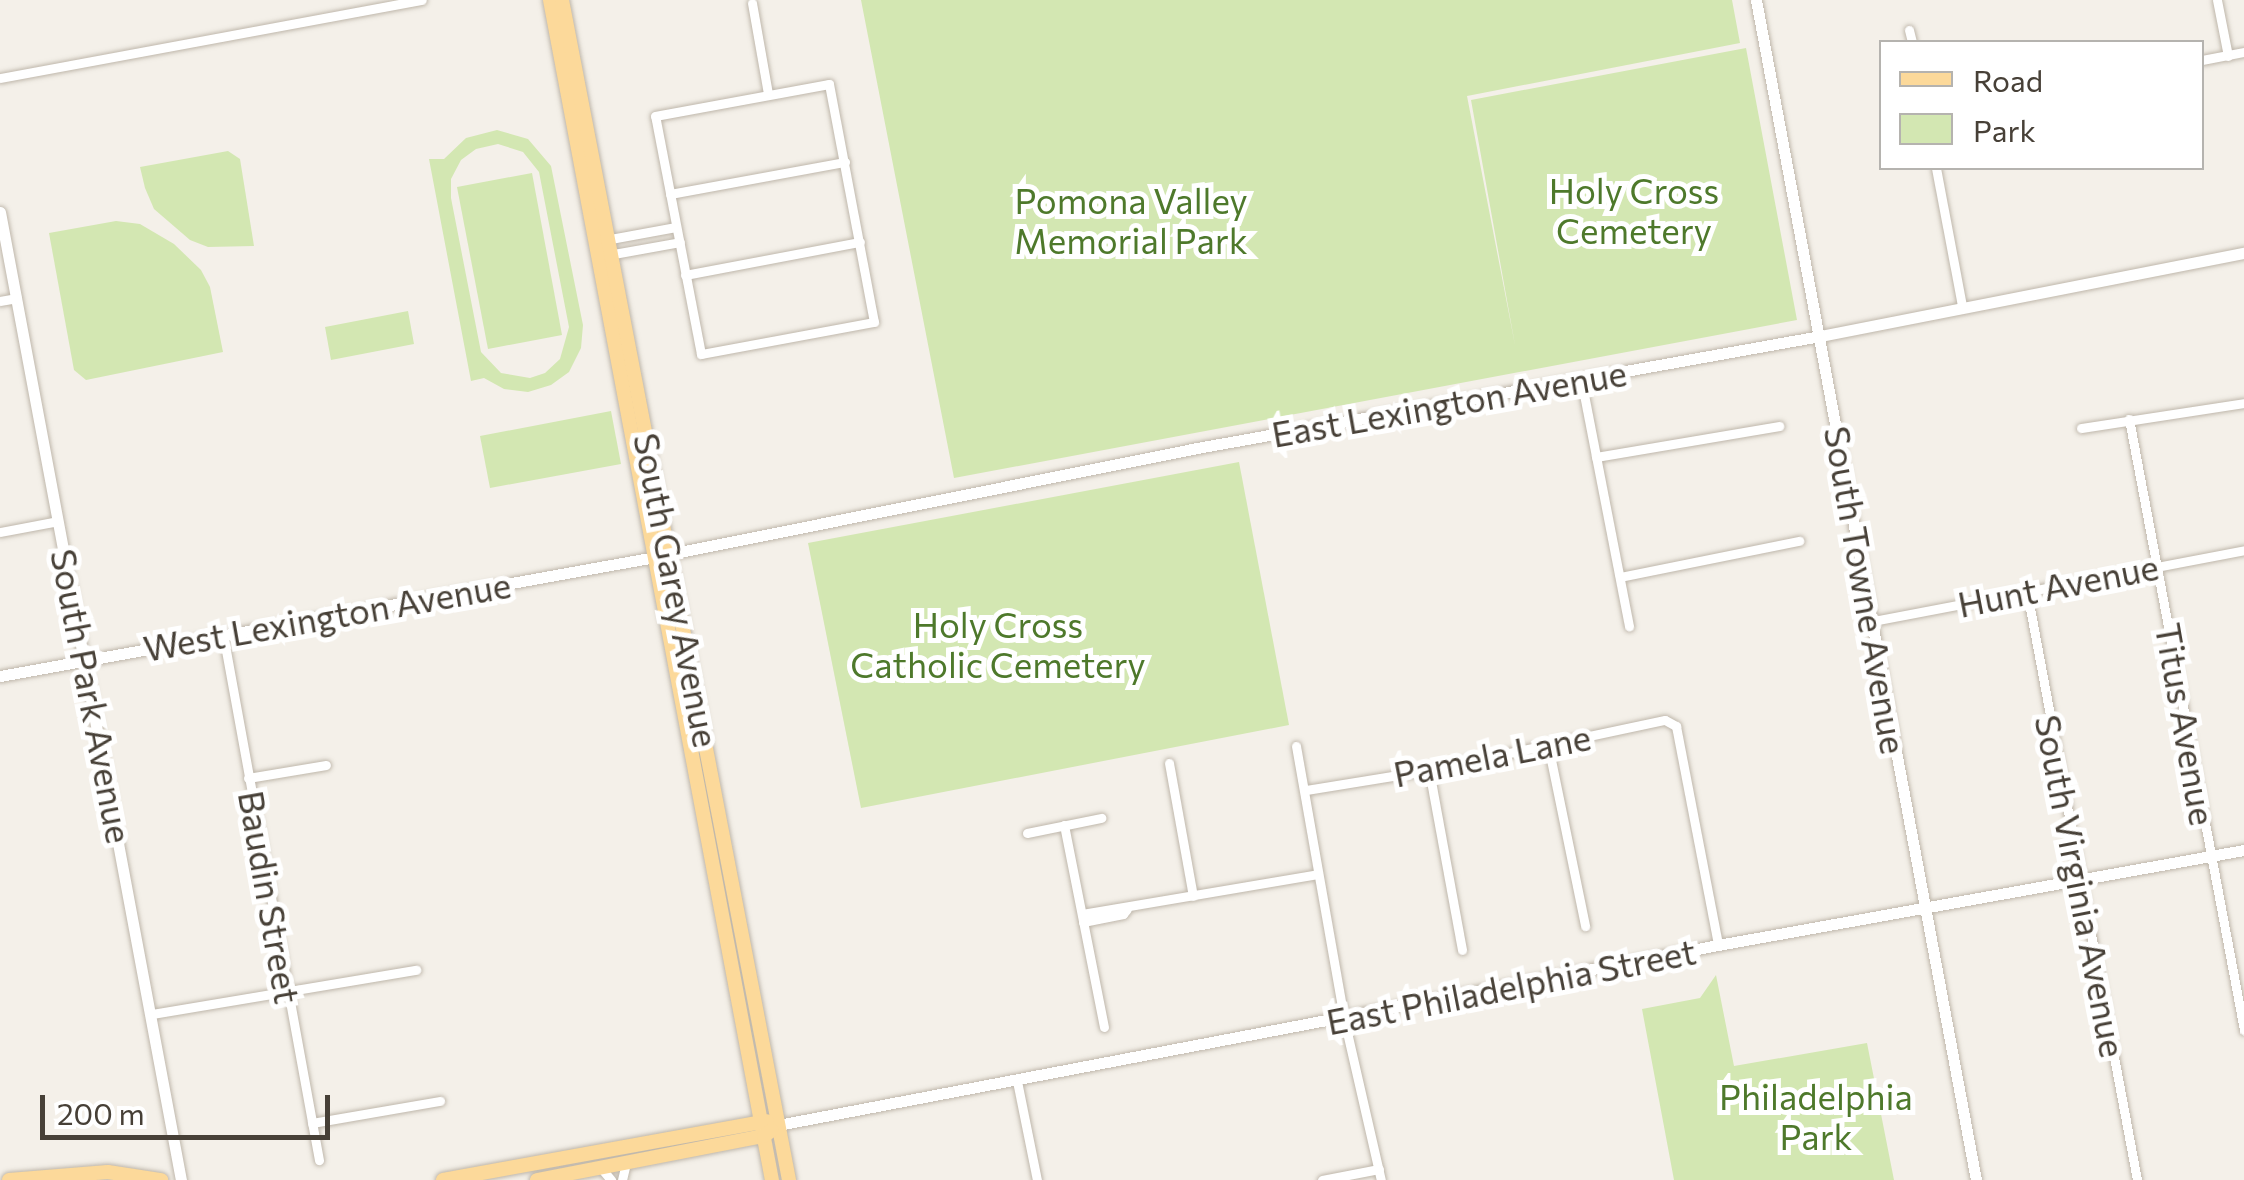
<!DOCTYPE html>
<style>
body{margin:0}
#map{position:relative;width:2244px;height:1180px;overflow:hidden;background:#f4f0e9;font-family:Commissioner,sans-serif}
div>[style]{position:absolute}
.green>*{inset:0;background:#d3e7b2}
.roads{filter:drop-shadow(0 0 2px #bfb7ab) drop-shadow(0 0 2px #bfb7ab)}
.minor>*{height:9px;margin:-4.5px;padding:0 4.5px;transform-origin:4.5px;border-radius:4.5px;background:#fff}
.tertiary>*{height:11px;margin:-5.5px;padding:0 5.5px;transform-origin:5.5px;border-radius:5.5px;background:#fff}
.primary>*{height:14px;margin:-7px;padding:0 7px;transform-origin:7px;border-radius:7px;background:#fcd99a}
span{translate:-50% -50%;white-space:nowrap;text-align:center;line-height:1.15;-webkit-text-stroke:10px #fff;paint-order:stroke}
.park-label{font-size:35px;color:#4e792b}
.street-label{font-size:35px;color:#474037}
.legend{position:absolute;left:1879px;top:40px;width:325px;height:130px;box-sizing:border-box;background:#fff;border:2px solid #b5b3af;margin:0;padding:12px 18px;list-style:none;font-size:30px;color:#474037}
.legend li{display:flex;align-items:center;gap:20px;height:50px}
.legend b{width:50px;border:2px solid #b5b3af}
.scale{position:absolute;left:40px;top:1095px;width:290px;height:45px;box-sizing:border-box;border:5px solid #474037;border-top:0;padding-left:12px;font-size:30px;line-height:35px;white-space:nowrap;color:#474037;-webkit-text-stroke:8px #fff;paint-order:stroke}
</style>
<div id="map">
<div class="green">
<i style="clip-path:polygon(861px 0,1732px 0,1740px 43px,1467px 96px,1515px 345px,1471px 100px,1746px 48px,1797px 320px,954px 478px)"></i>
<i style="clip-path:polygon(evenodd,497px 130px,528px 139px,551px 166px,583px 325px,581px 348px,569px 372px,551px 385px,528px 392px,504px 389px,484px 378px,471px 381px,429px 159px,444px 159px,466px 138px,497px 130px,498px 144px,523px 152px,539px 172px,569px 327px,560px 359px,545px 373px,530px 378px,501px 373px,481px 352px,451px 198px,451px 179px,461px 160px,476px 149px,498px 144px)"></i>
<i style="clip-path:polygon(228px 151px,240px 159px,254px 246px,208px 247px,190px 240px,154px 209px,145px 188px,140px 167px)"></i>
<i style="clip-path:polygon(532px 173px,562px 335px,488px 349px,457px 187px)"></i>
<i style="clip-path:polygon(116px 221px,140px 224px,174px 244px,201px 270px,210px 287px,223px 352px,86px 380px,74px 370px,49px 233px)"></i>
<i style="clip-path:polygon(408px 311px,414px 344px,331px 360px,325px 327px)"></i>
<i style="clip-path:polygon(611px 411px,621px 464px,490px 488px,480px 436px)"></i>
<i style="clip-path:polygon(1239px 462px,1289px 725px,861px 808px,808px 543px)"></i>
<i style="clip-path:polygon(1716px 975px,1734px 1066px,1867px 1043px,1894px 1180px,1674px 1180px,1642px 1009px,1700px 998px)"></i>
</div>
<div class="roads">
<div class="minor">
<i style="left:2217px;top:0;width:57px;rotate:78.9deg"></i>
<i style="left:752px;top:3px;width:92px;rotate:80deg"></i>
<i style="left:1909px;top:30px;width:12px;rotate:76deg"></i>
<i style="left:2202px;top:60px;width:43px;rotate:-10.8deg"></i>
<i style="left:0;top:78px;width:429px;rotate:-10.5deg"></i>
<i style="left:829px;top:84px;width:242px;rotate:79.3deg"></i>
<i style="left:874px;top:322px;width:176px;rotate:169.5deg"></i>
<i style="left:701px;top:354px;width:242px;rotate:-100.9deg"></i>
<i style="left:655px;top:116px;width:177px;rotate:-10.4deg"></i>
<i style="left:1936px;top:168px;width:140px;rotate:79.3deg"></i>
<i style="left:670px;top:194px;width:178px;rotate:-10.4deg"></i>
<i style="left:605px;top:240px;width:72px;rotate:-10.4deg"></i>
<i style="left:608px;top:255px;width:73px;rotate:-10.2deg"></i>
<i style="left:685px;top:275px;width:178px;rotate:-10.7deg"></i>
<i style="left:0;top:301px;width:17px;rotate:-10deg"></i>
<i style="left:1581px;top:379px;width:252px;rotate:79deg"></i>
<i style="left:2129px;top:419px;width:622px;rotate:79.34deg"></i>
<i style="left:2081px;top:428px;width:165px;rotate:-8.7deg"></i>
<i style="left:1596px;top:457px;width:186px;rotate:-9.6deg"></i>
<i style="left:0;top:532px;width:59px;rotate:-10.7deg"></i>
<i style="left:1620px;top:577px;width:183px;rotate:-11.4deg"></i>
<i style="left:2027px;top:592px;width:598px;rotate:79.4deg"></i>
<i style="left:1873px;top:621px;width:378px;rotate:-10.8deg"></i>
<i style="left:223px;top:634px;width:535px;rotate:79.66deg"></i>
<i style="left:1548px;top:745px;width:185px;rotate:78.4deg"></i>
<i style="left:1296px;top:746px;width:277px;rotate:80deg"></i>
<i style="left:1344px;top:1019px;width:165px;rotate:77.1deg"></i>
<i style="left:1169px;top:763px;width:135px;rotate:79.8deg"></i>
<i style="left:1429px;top:770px;width:183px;rotate:79.6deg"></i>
<i style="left:248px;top:778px;width:79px;rotate:-9.5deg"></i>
<i style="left:1306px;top:790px;width:125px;rotate:-9.2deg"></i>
<i style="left:1429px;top:770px;width:241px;rotate:-12deg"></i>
<i style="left:1665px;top:720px;width:13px;rotate:29deg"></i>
<i style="left:1676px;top:726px;width:223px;rotate:79.1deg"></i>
<i style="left:1064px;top:825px;width:206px;rotate:78.8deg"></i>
<i style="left:1027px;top:833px;width:76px;rotate:-11.5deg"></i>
<i style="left:1082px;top:914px;width:239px;rotate:-9.6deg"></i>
<i style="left:1083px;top:922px;width:41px;rotate:-11.3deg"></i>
<i style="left:1123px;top:914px;width:6px;rotate:-51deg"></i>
<i style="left:152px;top:1014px;width:268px;rotate:-9.5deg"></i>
<i style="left:1017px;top:1081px;width:101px;rotate:78.6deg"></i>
<i style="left:312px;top:1123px;width:130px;rotate:-9.8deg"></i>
<i style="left:601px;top:1168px;width:16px;rotate:50deg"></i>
<i style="left:622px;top:1180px;width:17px;rotate:-77deg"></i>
<i style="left:1322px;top:1180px;width:58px;rotate:-10.9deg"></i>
</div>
<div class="tertiary">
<i style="left:1756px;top:0;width:1200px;rotate:79.44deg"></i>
<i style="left:0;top:212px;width:985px;rotate:79.41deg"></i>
<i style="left:0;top:676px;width:666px;rotate:-10.3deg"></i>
<i style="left:655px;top:557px;width:553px;rotate:-11.37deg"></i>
<i style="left:1197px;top:448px;width:633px;rotate:-10.19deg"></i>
<i style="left:1820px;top:336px;width:432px;rotate:-11.1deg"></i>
<i style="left:778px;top:1125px;width:957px;rotate:-10.84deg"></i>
<i style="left:1718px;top:945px;width:535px;rotate:-10.24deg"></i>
</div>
<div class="primary">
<i style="left:550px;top:0;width:1201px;rotate:79.35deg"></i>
<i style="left:562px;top:0;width:1202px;rotate:79.11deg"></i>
<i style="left:9px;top:1180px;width:99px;rotate:-4.6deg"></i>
<i style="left:108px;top:1172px;width:54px;rotate:8.6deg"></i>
<i style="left:443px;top:1180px;width:329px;rotate:-10.3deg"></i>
<i style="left:537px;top:1180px;width:231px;rotate:-11deg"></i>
<i style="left:764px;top:1136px;width:9px;rotate:-36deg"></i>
</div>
</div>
<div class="park-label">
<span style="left:1634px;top:210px">Holy Cross<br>Cemetery</span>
<span style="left:1131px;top:220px">Pomona Valley<br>Memorial Park</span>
<span style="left:998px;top:644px">Holy Cross<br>Catholic Cemetery</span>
<span style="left:1816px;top:1116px">Philadelphia<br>Park</span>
</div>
<div class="street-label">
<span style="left:1449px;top:403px;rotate:-10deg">East Lexington Avenue</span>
<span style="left:2058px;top:585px;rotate:-11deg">Hunt Avenue</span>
<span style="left:677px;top:590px;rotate:79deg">South Garey Avenue</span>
<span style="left:1866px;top:590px;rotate:80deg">South Towne Avenue</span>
<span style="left:327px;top:616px;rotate:-10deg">West Lexington Avenue</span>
<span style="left:92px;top:696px;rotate:79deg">South Park Avenue</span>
<span style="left:2186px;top:724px;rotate:80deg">Titus Avenue</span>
<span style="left:1492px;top:755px;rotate:-11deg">Pamela Lane</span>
<span style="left:2081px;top:886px;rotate:79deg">South Virginia Avenue</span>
<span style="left:270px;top:897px;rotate:80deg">Baudin Street</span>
<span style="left:1511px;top:986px;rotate:-11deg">East Philadelphia Street</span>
</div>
<ul class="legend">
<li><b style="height:12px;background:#fcd99a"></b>Road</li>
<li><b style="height:28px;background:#d3e7b2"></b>Park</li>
</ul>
<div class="scale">200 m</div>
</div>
